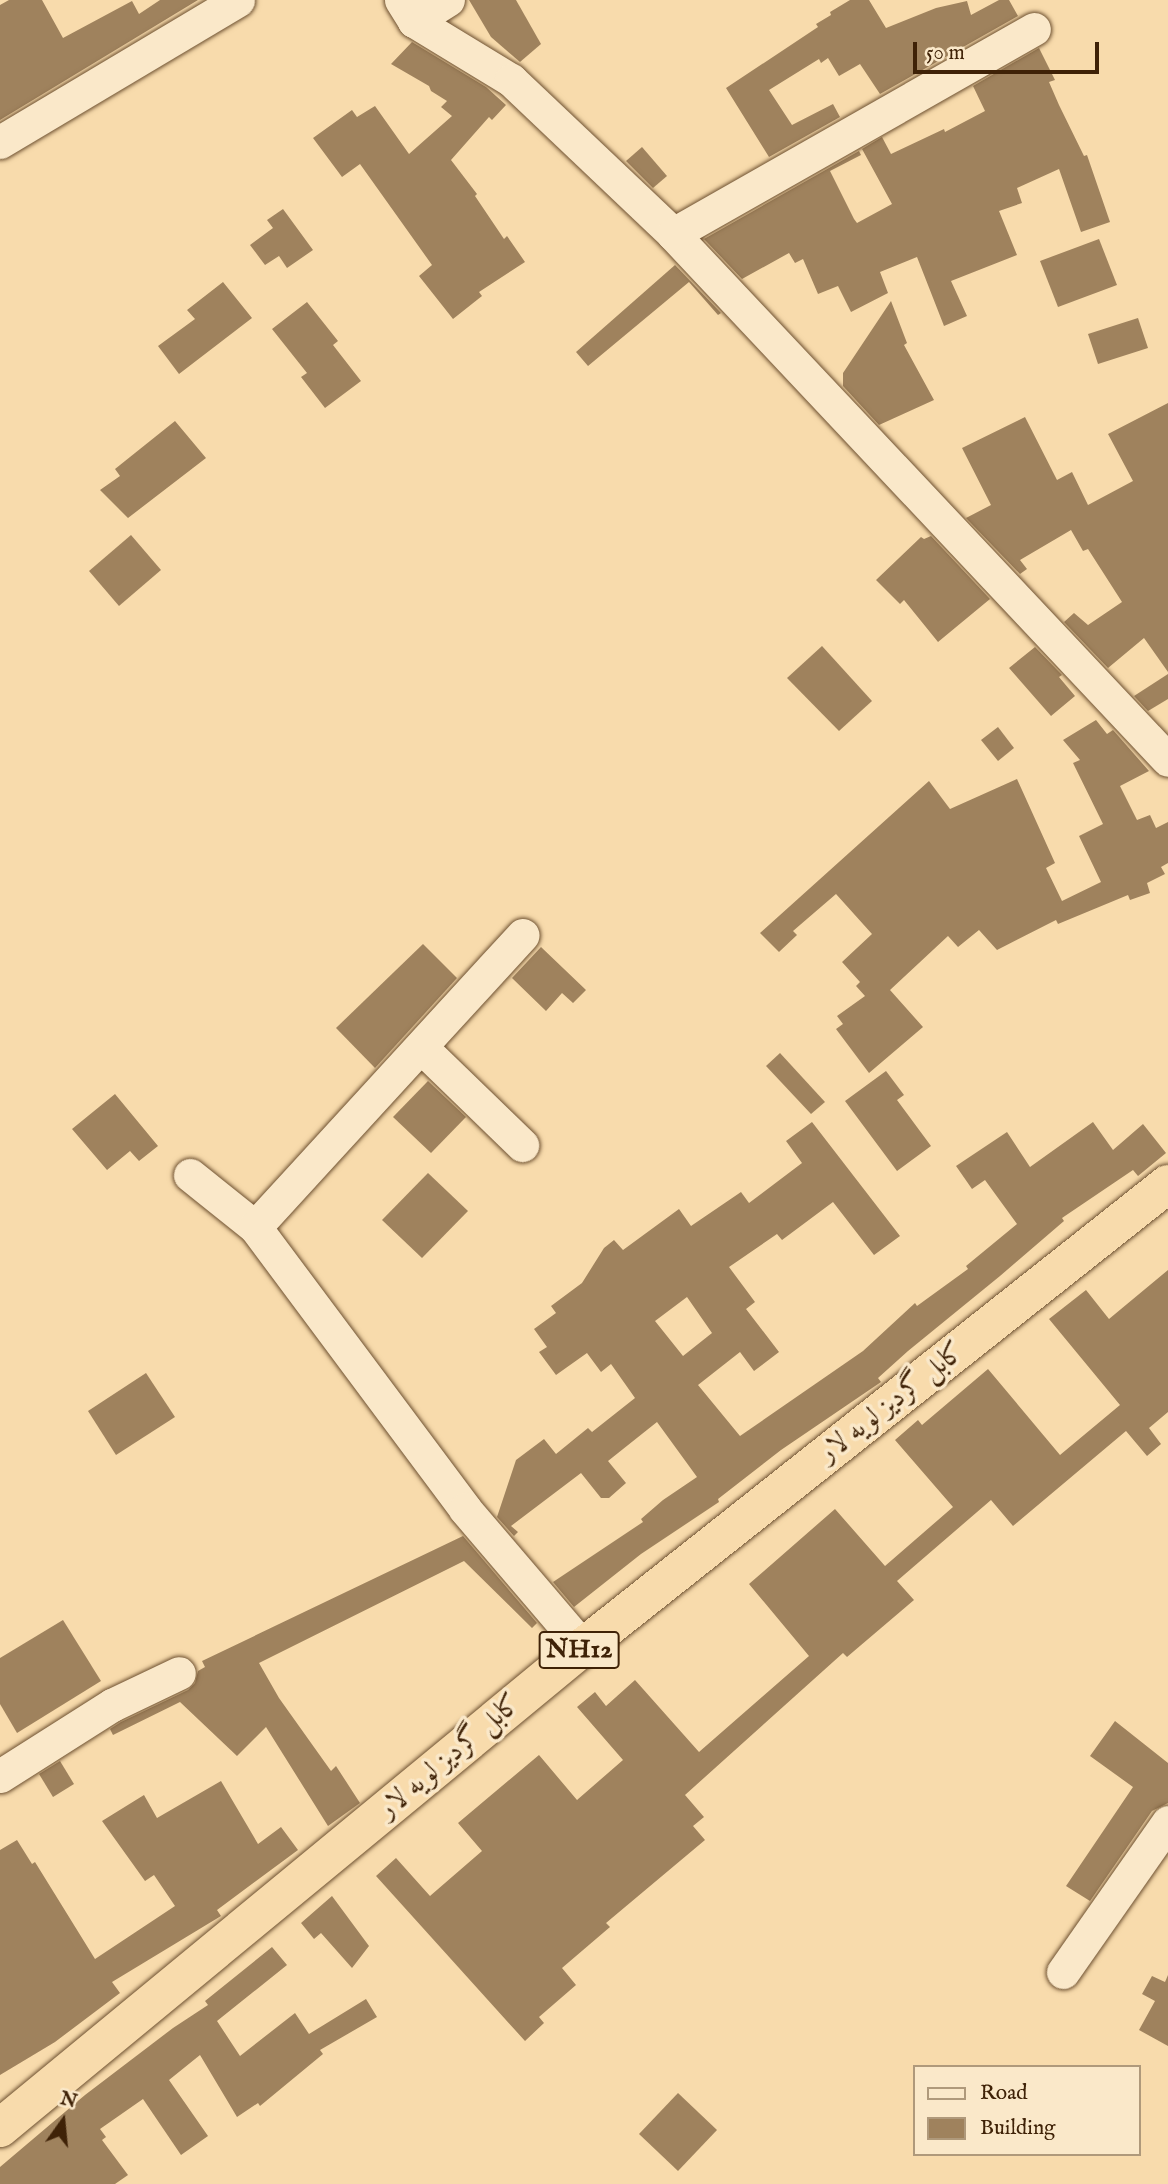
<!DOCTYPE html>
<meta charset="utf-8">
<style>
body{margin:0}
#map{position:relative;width:1168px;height:2184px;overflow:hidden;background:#f8dbac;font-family:"IM FELL English",Amiri,serif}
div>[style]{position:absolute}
.building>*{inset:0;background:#9f825d}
.roads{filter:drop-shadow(0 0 2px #6d5030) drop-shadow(0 0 2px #6d5030)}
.minor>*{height:33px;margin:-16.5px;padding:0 16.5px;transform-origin:16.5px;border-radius:16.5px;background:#fae8c9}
.highway>*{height:38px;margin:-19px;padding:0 19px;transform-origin:19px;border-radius:19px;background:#f8dbac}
span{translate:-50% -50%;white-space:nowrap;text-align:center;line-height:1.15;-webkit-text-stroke:7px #fae8c9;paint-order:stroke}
.shield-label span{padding:2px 5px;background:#fae8c9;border:2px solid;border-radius:5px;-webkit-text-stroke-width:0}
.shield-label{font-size:26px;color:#3f2207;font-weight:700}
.street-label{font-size:28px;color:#3f2207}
.legend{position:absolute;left:913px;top:2065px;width:228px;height:91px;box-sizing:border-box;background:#fae8c9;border:2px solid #af997b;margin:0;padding:9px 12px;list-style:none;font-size:21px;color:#3f2207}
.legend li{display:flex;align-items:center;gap:14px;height:35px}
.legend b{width:35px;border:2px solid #af997b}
.north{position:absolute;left:28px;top:2086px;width:70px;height:70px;-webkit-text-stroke:5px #fae8c9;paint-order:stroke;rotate:15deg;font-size:19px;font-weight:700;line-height:28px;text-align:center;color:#3f2207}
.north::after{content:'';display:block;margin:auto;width:24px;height:32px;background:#3f2207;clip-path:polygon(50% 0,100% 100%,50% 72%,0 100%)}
.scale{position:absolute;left:913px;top:42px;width:186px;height:32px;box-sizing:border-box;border:4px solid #3f2207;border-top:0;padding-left:9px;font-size:21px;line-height:24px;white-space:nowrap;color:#3f2207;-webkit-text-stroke:5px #fae8c9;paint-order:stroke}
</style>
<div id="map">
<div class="building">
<i style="clip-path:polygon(9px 0,42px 0,63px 38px,132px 1px,139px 14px,160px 0,198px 0,0 120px,0 5px)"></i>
<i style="clip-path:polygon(469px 0,516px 0,541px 44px,520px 62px,491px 37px)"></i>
<i style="clip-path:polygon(850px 0,869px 0,886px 28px,936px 8px,967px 1px,971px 15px,999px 0,1009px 0,1018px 16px,880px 94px,860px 64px,839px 76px,828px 58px,821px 63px,819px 59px,769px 90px,792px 125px,833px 104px,840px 117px,769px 157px,726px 88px,818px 27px,816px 24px,831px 15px,830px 12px)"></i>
<i style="clip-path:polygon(412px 42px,486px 87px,506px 105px,492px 120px,489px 117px,451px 160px,477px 194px,475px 196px,504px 239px,507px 236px,525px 262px,479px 292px,482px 296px,453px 319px,419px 276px,432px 265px,360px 164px,342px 177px,313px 138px,352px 110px,357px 117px,375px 106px,409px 154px,452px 116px,441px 107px,447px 101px,431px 91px,429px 86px,391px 64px)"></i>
<i style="clip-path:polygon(1039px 48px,1055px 80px,1049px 82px,1059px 105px,1084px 156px,1087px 155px,1110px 222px,1081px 232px,1059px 169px,1017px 188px,1022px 203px,999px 211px,1017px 255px,951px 281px,967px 316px,944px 326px,917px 257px,880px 272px,888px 293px,851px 312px,838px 286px,818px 294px,803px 259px,795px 263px,789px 253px,742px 279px,704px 239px,859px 151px,861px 155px,830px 171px,854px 219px,857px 223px,892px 204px,862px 149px,882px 137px,891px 154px,944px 129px,945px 132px,985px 111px,973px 86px)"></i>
<i style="clip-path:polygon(642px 147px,667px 176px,653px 188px,626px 161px)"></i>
<i style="clip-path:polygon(283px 209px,313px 250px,287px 268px,279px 256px,265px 265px,250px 245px,273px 228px,267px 220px)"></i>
<i style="clip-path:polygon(1099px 239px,1117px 285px,1058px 307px,1040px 261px)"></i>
<i style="clip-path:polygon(675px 265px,721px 313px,718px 315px,689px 282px,588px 366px,576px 352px)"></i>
<i style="clip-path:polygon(223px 282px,252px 318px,179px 374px,158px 346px,195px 319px,187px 310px)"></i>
<i style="clip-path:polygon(891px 301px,907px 343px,904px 345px,934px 400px,879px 425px,843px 386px,843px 373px)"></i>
<i style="clip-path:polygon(307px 302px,338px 341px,333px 345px,361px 381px,325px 408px,301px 377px,307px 373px,272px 329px)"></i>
<i style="clip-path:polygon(1138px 318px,1148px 348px,1098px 364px,1088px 334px)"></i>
<i style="clip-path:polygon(1168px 403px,1168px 672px,1144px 638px,1108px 668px,1064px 622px,1074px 613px,1088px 625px,1122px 602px,1088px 549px,1083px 551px,1071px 530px,1020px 560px,1027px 569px,1020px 574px,966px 518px,991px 505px,962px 448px,1025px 417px,1057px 480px,1072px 472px,1088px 505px,1133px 481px,1108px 434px)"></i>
<i style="clip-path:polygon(175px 421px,206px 458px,128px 518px,100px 490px,120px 476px,115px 469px)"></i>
<i style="clip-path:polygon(131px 535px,161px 570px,119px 606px,89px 571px)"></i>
<i style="clip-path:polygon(931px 536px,990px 599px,938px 642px,904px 600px,900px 604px,876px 580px,921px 537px,924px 539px)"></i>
<i style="clip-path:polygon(822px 646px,872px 701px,839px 731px,787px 678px)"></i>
<i style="clip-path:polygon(1035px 647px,1062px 675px,1059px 677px,1075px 696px,1051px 716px,1009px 668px)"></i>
<i style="clip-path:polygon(1168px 674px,1168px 699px,1148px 711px,1134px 696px)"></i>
<i style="clip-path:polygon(1096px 720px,1107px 734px,1113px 730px,1149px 771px,1120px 786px,1137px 820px,1150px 815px,1156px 828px,1168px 822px,1168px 863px,1161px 867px,1165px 874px,1147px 883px,1150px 893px,1130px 900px,1128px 895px,1058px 924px,1056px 920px,997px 950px,979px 930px,958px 947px,948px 936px,890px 990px,923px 1027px,869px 1073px,836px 1029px,843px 1024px,837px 1016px,865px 996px,856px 986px,860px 982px,842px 962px,872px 934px,836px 894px,793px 931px,797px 935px,779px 952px,760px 933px,929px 781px,950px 809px,1017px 779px,1055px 863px,1046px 868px,1062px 901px,1101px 882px,1079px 836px,1103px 824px,1073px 763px,1080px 760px,1063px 740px)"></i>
<i style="clip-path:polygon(998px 727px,1014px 748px,998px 761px,981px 740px)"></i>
<i style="clip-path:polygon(423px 944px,457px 978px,375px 1068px,336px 1028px)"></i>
<i style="clip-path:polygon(541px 947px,586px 990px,573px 1003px,562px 993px,546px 1011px,512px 978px)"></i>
<i style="clip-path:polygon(780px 1053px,825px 1102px,811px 1114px,766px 1066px)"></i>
<i style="clip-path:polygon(886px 1071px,904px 1095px,897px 1100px,931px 1146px,897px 1171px,845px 1101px)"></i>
<i style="clip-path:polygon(428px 1081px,466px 1117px,431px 1153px,393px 1117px)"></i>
<i style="clip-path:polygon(115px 1094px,158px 1146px,139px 1161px,130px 1151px,107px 1170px,72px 1129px)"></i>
<i style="clip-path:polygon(evenodd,812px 1122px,900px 1236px,874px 1255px,833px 1202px,782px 1240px,777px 1234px,729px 1267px,755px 1302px,746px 1309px,779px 1352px,754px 1371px,740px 1352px,698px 1385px,740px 1436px,863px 1351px,915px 1303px,917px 1306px,968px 1269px,966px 1266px,1017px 1224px,985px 1180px,972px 1189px,956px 1166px,1007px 1132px,1030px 1167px,1093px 1122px,1113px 1150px,1143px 1124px,1166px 1153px,1138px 1176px,1133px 1170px,1062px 1218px,1064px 1221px,1000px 1276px,908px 1351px,878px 1378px,881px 1382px,781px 1450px,718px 1499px,719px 1502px,641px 1554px,574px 1607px,553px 1582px,643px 1522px,641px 1519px,663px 1500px,697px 1477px,657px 1422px,608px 1461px,626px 1483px,609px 1498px,601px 1498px,581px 1473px,511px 1526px,518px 1532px,514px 1536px,497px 1517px,516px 1460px,544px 1439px,556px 1454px,588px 1428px,592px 1432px,635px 1398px,611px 1364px,601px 1372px,587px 1353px,556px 1375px,539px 1352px,547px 1347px,534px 1329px,556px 1313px,551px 1306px,582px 1283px,604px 1248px,614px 1240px,623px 1250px,679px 1209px,691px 1226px,741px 1192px,749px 1203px,802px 1163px,786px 1141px,812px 1122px,687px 1297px,712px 1333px,683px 1356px,655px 1321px,687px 1297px)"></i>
<i style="clip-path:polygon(428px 1173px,468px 1211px,422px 1258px,382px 1220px)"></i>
<i style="clip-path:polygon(1168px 1270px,1168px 1412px,1149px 1428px,1161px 1444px,1147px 1456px,1126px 1431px,1013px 1526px,991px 1500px,897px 1581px,914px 1600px,847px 1657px,843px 1653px,685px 1795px,704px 1817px,693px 1826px,705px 1840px,606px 1923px,610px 1927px,562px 1968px,576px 1985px,539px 2017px,544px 2023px,525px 2041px,376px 1876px,396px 1858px,430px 1896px,482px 1851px,458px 1823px,539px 1755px,577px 1800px,623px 1760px,577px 1707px,595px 1692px,606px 1706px,635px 1680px,699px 1752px,809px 1656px,749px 1584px,835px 1509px,885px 1566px,953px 1507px,895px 1440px,918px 1420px,922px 1425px,988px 1369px,1060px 1455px,1120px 1405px,1049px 1319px,1086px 1290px,1109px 1319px)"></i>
<i style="clip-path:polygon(146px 1373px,175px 1417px,116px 1455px,88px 1411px)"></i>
<i style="clip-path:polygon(463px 1536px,537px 1623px,532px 1628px,464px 1561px,259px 1663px,279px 1698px,331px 1771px,336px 1766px,360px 1803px,328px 1826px,266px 1727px,237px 1756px,180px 1702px,113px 1735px,110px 1729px,121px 1722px,188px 1690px,195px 1683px,198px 1671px,205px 1667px,202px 1661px)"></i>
<i style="clip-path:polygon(63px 1620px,101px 1681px,17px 1733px,0 1704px,0 1658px)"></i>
<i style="clip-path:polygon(1115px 1721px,1168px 1763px,1168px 1803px,1152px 1811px,1090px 1901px,1066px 1886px,1133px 1787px,1090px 1756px)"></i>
<i style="clip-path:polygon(60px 1761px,74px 1784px,53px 1797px,39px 1774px)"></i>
<i style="clip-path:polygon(221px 1781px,258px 1844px,281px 1827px,298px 1850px,217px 1910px,221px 1916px,112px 1982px,120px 1993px,55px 2042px,0 2075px,0 1850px,17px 1840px,32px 1864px,35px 1862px,95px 1959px,175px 1906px,154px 1875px,145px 1881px,102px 1821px,144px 1795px,157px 1818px)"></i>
<i style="clip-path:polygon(332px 1896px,369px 1946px,352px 1968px,321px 1933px,314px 1939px,301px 1923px)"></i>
<i style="clip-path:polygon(272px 1947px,287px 1965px,217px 2021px,240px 2056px,295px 2013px,309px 2034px,366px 1999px,377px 2017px,320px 2050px,323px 2054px,260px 2106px,258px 2103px,237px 2117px,200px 2055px,169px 2080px,208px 2136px,181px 2155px,143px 2099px,100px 2129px,106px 2137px,102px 2140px,128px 2175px,115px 2184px,0 2184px,0 2167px,85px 2095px,173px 2028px,208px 2005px,205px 2001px)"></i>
<i style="clip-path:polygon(1168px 1975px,1168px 2046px,1139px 2030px,1155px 2001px,1142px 1994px,1152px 1976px,1165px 1982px)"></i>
<i style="clip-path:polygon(678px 2093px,717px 2130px,678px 2171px,639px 2134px)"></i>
</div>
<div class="roads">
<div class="minor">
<i style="left:401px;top:0;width:25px;rotate:58deg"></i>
<i style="left:414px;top:21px;width:114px;rotate:31.3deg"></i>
<i style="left:511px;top:80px;width:224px;rotate:43.5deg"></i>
<i style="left:673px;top:234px;width:722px;rotate:46.74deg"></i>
<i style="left:414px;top:21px;width:40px;rotate:-32deg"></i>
<i style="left:0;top:142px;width:277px;rotate:-30.8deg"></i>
<i style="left:673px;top:234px;width:415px;rotate:-29.6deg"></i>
<i style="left:421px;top:1047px;width:141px;rotate:44.1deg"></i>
<i style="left:190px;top:1175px;width:83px;rotate:38.7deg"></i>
<i style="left:255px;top:1227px;width:352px;rotate:53.3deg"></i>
<i style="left:465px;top:1509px;width:182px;rotate:49.5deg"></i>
<i style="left:255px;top:1227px;width:396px;rotate:-47.5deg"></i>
<i style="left:0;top:1776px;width:133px;rotate:-32.4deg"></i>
<i style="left:112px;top:1705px;width:74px;rotate:-25.5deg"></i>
<i style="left:1063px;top:1972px;width:183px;rotate:-55deg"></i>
</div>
<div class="highway">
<i style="left:0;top:2128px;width:756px;rotate:-39.52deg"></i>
<i style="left:583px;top:1647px;width:746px;rotate:-38.36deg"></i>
</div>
</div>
<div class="shield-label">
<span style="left:579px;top:1650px">NH12</span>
</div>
<div class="street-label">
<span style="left:892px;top:1403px;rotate:-38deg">کابل گردیز لویه لار</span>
<span style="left:450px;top:1757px;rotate:-40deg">کابل گردیز لویه لار</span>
</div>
<ul class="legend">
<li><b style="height:9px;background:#fae8c9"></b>Road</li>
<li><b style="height:19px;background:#9f825d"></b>Building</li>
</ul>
<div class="north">N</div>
<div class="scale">50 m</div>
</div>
